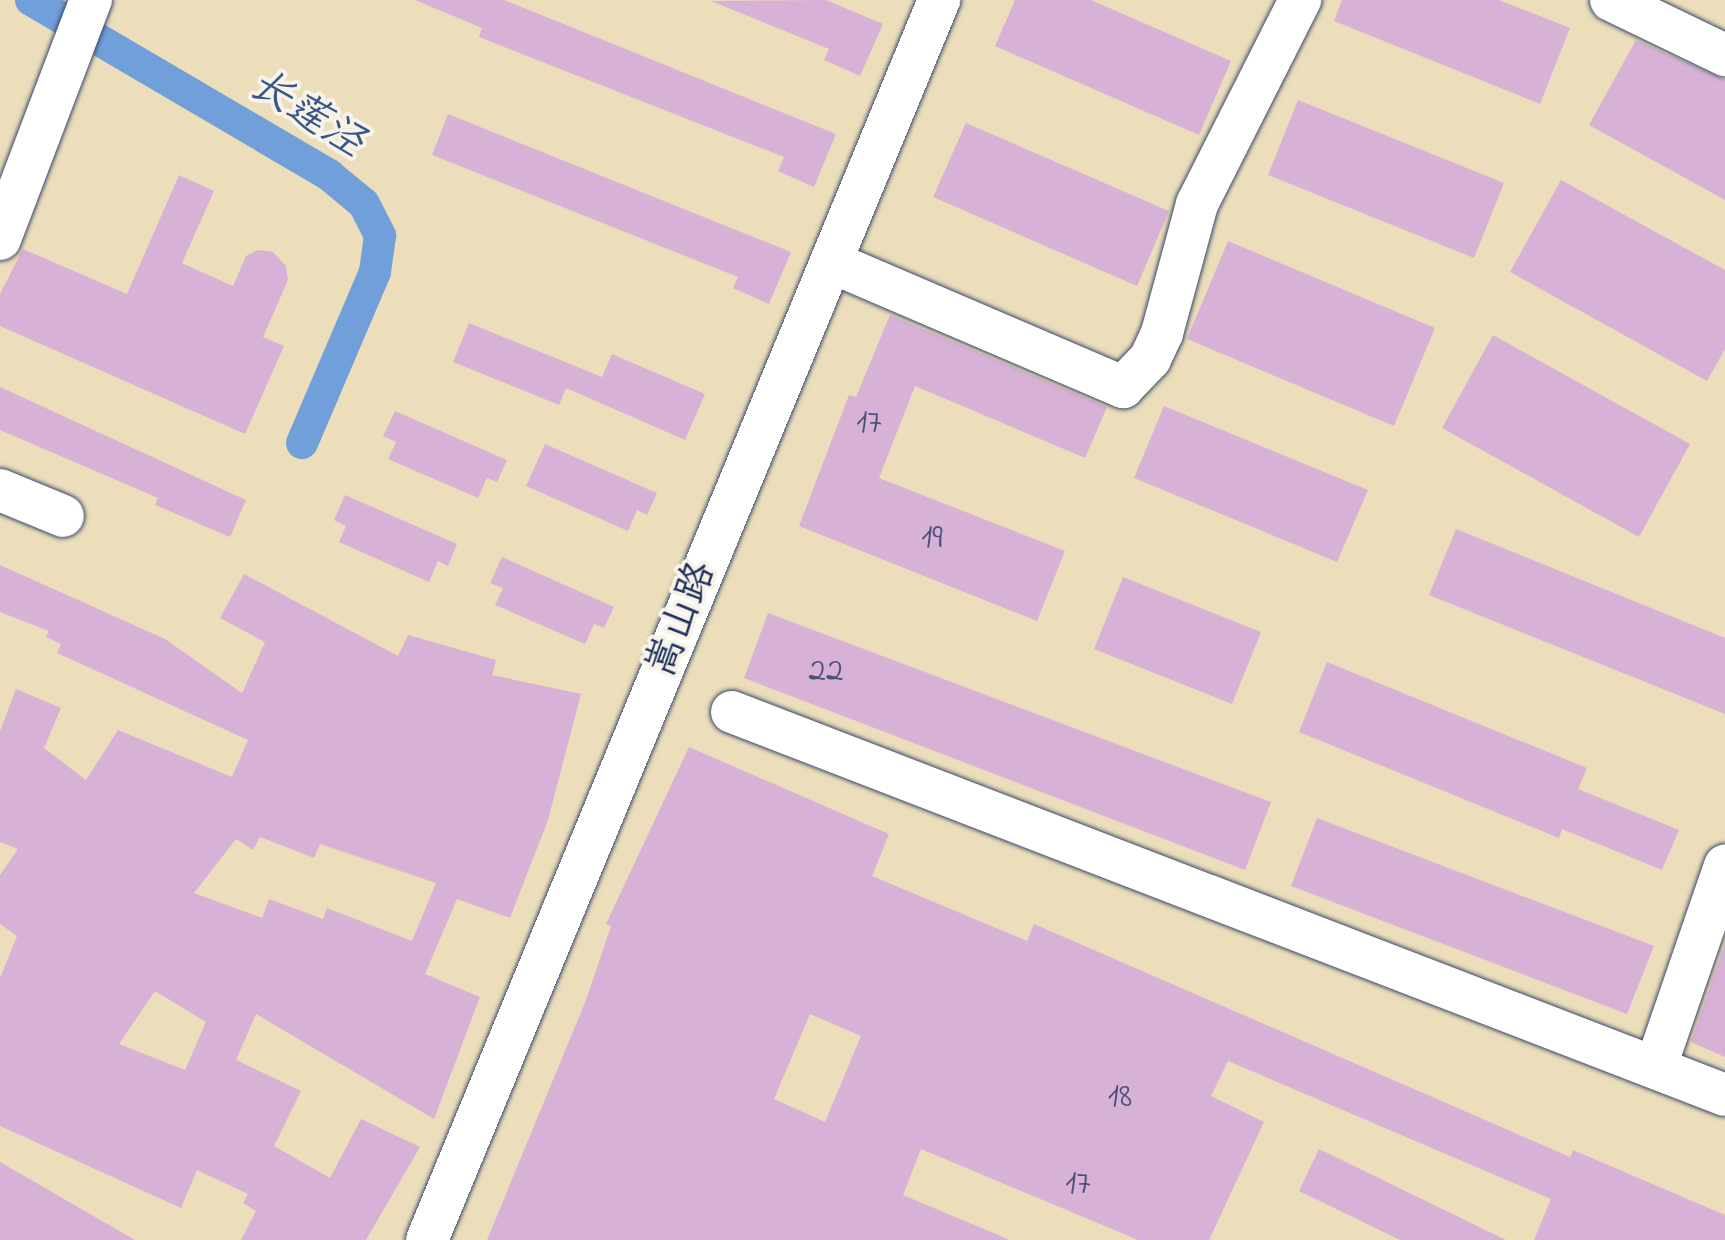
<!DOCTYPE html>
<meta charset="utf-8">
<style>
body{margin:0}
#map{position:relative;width:1725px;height:1240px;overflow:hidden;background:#ecdeba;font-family:"Indie Flower","LXGW WenKai TC",sans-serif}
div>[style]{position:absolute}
.canal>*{height:32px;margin:-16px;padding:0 16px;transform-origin:16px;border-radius:16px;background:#709fd9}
.building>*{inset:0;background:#d7b2d6}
.roads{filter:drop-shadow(0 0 2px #3a496c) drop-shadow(0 0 2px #3a496c)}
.minor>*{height:42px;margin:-21px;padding:0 21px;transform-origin:21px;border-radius:21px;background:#fff}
span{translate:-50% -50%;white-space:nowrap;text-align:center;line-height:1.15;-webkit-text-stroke:8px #f7f3e8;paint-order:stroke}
.number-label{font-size:35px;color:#4a507c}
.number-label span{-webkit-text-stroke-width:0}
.street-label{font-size:40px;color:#1b2f5e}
.water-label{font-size:42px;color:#395689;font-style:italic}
</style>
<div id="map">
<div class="canal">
<i style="left:31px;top:0;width:346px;rotate:30.4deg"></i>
<i style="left:329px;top:175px;width:45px;rotate:39.6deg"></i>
<i style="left:364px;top:204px;width:36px;rotate:63deg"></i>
<i style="left:380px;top:236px;width:36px;rotate:98deg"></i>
<i style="left:375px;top:272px;width:186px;rotate:113.1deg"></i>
</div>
<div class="building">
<i style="clip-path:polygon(415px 0,504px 0,836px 134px,814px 187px,778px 171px,784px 157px,479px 37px,482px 28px)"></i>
<i style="clip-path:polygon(826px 0,883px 24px,860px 76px,824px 60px,829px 49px,711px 1px)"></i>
<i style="clip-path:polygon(1015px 0,1091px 0,1231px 61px,1199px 135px,995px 46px)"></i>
<i style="clip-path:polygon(1342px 0,1499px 0,1570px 28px,1540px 104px,1334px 21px)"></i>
<i style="clip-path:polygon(1636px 40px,1725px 80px,1725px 200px,1589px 125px)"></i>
<i style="clip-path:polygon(1298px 100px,1504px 183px,1474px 258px,1268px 175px)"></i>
<i style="clip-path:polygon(448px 114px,791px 252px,769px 304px,733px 288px,738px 277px,432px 155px)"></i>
<i style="clip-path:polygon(966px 123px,1169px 211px,1137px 286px,933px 197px)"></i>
<i style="clip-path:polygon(179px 175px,214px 191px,182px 263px,233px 286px,246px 256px,258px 250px,273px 252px,286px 266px,288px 280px,263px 337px,284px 346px,245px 434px,0 326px,0 294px,23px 249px,127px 294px)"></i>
<i style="clip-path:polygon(1561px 180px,1725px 270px,1725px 349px,1707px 381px,1510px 272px)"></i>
<i style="clip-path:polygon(1228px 241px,1435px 328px,1394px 426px,1187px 339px)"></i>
<i style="clip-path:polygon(890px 315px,1107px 407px,1085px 458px,915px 386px,879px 478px,1065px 551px,1037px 621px,799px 526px,849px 395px,856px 397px)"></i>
<i style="clip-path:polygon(469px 323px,602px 377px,612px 354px,705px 394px,685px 440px,566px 388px,559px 405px,453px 362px)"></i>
<i style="clip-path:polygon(1493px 335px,1690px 444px,1639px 537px,1442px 428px)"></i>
<i style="clip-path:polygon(0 387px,246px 500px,230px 537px,155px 505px,158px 498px,0 430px)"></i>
<i style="clip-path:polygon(1164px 406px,1368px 490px,1337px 562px,1134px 478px)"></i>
<i style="clip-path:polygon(395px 411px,507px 460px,497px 482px,487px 478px,478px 498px,388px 459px,396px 442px,383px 436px)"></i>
<i style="clip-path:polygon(545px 444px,657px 493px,647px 515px,637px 510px,628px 531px,526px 486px)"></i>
<i style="clip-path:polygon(345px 495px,457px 544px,448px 566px,438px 561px,429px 582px,339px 542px,346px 526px,334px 520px)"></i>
<i style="clip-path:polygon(1456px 529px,1725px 638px,1725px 714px,1429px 595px)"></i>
<i style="clip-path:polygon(502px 557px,614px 607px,604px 628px,594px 624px,585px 644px,495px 605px,503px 588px,490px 583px)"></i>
<i style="clip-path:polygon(evenodd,0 565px,165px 639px,242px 693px,265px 642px,220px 618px,244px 574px,398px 656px,408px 635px,496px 660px,492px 675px,581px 694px,548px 820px,510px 918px,457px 899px,425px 974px,480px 997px,434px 1119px,256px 1014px,236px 1060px,301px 1091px,274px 1146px,330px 1178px,361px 1119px,420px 1147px,366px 1240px,241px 1240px,256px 1211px,243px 1203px,248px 1194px,197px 1170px,181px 1208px,0 1126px,0 978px,17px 936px,0 924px,0 875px,18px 849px,0 842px,0 731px,16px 689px,61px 708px,44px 748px,86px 780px,118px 730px,232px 777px,248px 740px,57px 653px,61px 644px,46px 637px,49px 631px,0 612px,0 565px,260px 837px,314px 858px,320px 844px,436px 883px,412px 941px,327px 908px,323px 919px,269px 899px,262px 918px,194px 893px,236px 839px,253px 850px,260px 837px,0 565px,155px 991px,206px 1022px,185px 1070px,119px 1044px,155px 991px)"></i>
<i style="clip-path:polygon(1123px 577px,1261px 632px,1232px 704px,1094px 649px)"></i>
<i style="clip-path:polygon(768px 613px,1271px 802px,1245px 870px,744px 678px)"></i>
<i style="clip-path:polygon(1327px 662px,1587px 768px,1578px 789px,1679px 830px,1662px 870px,1562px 829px,1559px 838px,1299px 732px)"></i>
<i style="clip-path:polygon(evenodd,689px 747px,889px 834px,872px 876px,1027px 941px,1034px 924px,1570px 1157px,1573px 1150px,1725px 1215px,1725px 1240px,1534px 1240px,1551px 1199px,1228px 1061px,1211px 1096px,1264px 1122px,1209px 1240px,1138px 1240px,921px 1149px,903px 1195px,1010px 1240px,487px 1240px,586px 1000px,611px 926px,606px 924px,689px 747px,810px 1014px,861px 1036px,825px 1122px,774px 1099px,810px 1014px)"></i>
<i style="clip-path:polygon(1317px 818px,1654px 946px,1627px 1014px,1291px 886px)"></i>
<i style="clip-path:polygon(1725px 944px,1725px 1057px,1691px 1042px)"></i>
<i style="clip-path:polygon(1319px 1149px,1506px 1240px,1400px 1240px,1299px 1191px)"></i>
<i style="clip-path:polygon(0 1162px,135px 1240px,0 1240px)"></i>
</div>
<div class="roads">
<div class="minor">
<i style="left:1611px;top:0;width:127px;rotate:25.8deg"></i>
<i style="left:0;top:239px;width:256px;rotate:-69.2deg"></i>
<i style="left:831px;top:262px;width:318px;rotate:23.2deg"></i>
<i style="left:1123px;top:387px;width:39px;rotate:-46deg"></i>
<i style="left:1150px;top:359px;width:29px;rotate:-65deg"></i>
<i style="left:1162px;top:333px;width:134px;rotate:-74.8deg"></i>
<i style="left:1197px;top:204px;width:229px;rotate:-63.2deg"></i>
<i style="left:0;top:490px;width:68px;rotate:22.4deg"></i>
<i style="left:732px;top:712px;width:1064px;rotate:21.09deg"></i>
<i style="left:1656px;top:1066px;width:212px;rotate:-71deg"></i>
<i style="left:427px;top:1240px;width:1342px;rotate:-67.56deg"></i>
</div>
</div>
<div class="number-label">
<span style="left:869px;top:424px">17</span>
<span style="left:932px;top:539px">19</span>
<span style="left:826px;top:672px">22</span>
<span style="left:1120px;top:1098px">18</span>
<span style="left:1078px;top:1185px">17</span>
</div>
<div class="street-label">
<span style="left:683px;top:620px;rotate:-68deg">嵩山路</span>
</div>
<div class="water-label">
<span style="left:306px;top:115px;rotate:32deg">长莲泾</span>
</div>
</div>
